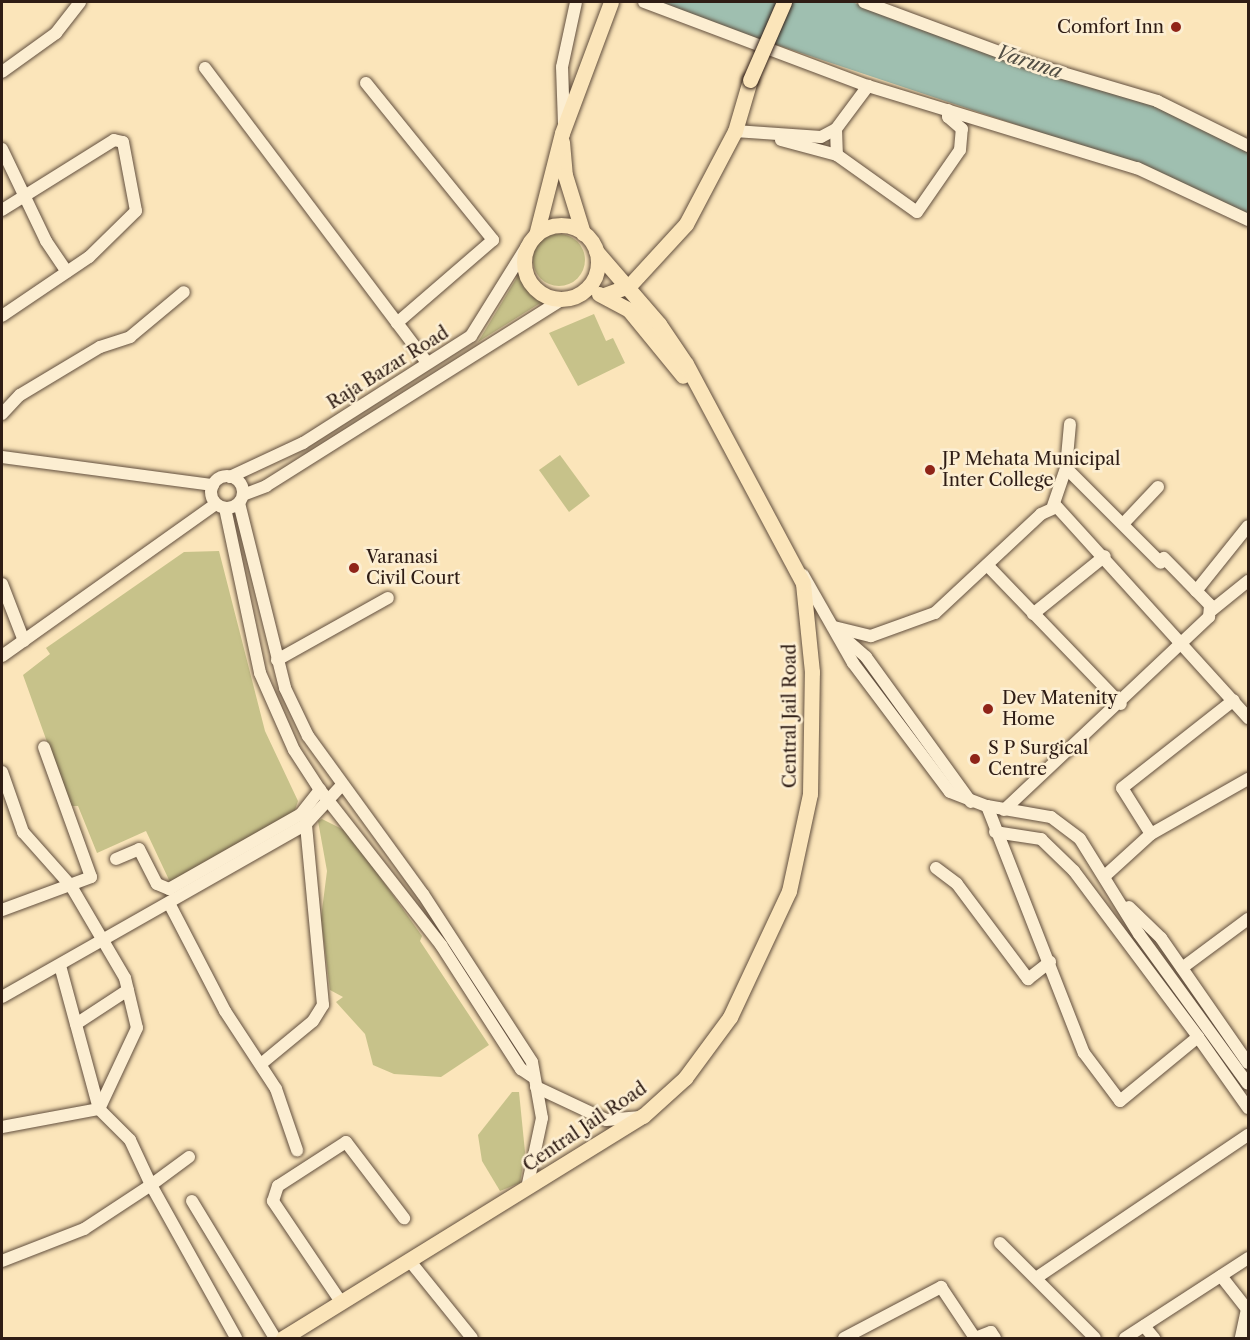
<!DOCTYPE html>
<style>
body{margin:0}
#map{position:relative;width:1250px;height:1340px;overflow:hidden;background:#fbe5ba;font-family:"Libre Caslon Text",serif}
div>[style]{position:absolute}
.green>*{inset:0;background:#c7c28a}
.round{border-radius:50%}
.water>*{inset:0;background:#9fbfb0}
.roads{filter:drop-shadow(0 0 2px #624f3e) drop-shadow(0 0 2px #624f3e)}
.minor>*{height:12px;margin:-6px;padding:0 6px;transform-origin:6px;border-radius:6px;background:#fceed2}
.minor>.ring{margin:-6px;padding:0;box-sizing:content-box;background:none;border:12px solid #fceed2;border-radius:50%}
.major>*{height:15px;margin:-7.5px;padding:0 7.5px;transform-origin:7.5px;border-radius:7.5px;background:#fbe5ba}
.major>.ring{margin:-7.5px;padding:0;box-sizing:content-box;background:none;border:15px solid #fbe5ba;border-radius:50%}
.bridges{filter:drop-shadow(0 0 2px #2f1d15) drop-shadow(0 0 2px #2f1d15)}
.major-bridge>*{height:15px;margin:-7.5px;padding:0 7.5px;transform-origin:7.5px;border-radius:7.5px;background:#fbe5ba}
.dots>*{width:16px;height:16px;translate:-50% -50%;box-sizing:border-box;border:3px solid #fceed2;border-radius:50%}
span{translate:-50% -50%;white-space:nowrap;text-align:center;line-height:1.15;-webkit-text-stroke:5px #fceed2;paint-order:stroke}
.poi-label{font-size:18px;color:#2f1d15}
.right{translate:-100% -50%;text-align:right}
.left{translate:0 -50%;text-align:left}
.street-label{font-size:18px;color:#2f1d15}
.water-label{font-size:20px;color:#514e44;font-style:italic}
.frame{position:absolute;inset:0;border:3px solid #2f1d15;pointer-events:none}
</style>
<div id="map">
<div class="green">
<i class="round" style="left:533px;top:234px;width:52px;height:52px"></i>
<i style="clip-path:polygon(519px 274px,524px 286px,545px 300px,478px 342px)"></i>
<i style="clip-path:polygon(594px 314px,606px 341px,613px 338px,625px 363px,578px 386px,549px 333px)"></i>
<i style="clip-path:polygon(560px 455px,590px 496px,569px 512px,539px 470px)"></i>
<i style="clip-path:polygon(219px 551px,265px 731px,298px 801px,294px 813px,170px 882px,146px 831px,97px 853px,78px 806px,70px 806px,23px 675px,50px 654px,46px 648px,184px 552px)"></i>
<i style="clip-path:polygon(322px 819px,348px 832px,422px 936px,420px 941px,489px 1045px,441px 1077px,394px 1074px,373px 1065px,365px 1034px,336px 1002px,343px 997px,330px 990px,321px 918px,327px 871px,318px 821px)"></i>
<i style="clip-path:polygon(512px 1092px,519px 1092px,525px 1152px,520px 1183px,500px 1191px,482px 1161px,478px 1135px)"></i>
</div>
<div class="water">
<i style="clip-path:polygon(648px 2px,852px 2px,1005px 59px,1161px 107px,1248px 151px,1248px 226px,1065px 141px)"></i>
</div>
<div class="roads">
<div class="minor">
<i style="left:644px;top:2px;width:239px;rotate:20.6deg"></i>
<i style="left:868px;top:86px;width:281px;rotate:17deg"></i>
<i style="left:1137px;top:168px;width:123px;rotate:25.1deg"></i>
<i style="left:864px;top:2px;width:176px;rotate:20.3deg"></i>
<i style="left:1029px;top:63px;width:134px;rotate:16.5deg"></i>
<i style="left:1157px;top:101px;width:102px;rotate:26.3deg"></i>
<i style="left:205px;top:68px;width:369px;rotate:53deg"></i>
<i style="left:2px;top:72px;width:67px;rotate:-35.8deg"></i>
<i style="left:56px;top:33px;width:39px;rotate:-52deg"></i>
<i style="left:366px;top:83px;width:202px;rotate:51deg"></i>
<i style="left:493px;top:240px;width:127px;rotate:139.2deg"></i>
<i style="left:564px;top:124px;width:57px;rotate:-92deg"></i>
<i style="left:562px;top:67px;width:66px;rotate:-77.8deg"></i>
<i style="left:836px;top:129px;width:26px;rotate:88deg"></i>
<i style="left:837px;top:155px;width:98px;rotate:35.5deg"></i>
<i style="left:917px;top:212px;width:75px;rotate:-55.3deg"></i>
<i style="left:960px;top:150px;width:21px;rotate:-85deg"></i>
<i style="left:962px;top:129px;width:18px;rotate:-139deg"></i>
<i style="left:948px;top:117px;width:7px;rotate:-90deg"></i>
<i style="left:735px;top:131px;width:86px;rotate:4deg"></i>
<i style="left:821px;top:137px;width:17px;rotate:-28deg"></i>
<i style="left:836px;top:129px;width:54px;rotate:-53.3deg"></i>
<i style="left:781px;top:140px;width:58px;rotate:15deg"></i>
<i style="left:2px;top:149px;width:102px;rotate:64.4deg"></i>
<i style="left:46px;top:241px;width:37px;rotate:56deg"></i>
<i style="left:2px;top:210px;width:132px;rotate:-32deg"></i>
<i style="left:114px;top:140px;width:9px;rotate:13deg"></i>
<i style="left:123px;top:142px;width:70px;rotate:79.3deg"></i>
<i style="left:136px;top:211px;width:66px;rotate:135.6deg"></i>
<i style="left:89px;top:257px;width:105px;rotate:145.9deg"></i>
<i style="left:2px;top:414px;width:26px;rotate:-47deg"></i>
<i style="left:20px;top:395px;width:93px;rotate:-31deg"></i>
<i style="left:100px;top:347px;width:32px;rotate:-18deg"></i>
<i style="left:130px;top:337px;width:70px;rotate:-39.8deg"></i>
<i style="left:2px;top:457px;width:213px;rotate:7.6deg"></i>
<i style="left:1066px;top:468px;width:134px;rotate:45deg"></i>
<i class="ring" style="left:211px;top:476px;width:20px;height:20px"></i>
<i style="left:230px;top:477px;width:81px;rotate:-25deg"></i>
<i style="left:303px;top:443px;width:199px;rotate:-32.5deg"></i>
<i style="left:471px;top:336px;width:106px;rotate:-58.1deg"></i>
<i style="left:243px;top:495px;width:25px;rotate:-21deg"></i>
<i style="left:266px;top:486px;width:352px;rotate:-32.2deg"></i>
<i style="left:239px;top:503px;width:191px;rotate:76deg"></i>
<i style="left:285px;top:688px;width:53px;rotate:64.4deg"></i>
<i style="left:308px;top:736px;width:195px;rotate:54deg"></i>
<i style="left:423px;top:894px;width:200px;rotate:57deg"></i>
<i style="left:532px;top:1062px;width:57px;rotate:79.9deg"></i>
<i style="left:542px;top:1118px;width:72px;rotate:102.1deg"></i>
<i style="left:1053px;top:506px;width:40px;rotate:-71.1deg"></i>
<i style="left:1066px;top:468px;width:44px;rotate:-84.8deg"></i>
<i style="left:225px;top:508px;width:169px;rotate:78deg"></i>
<i style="left:260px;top:673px;width:84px;rotate:66.2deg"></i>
<i style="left:294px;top:750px;width:48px;rotate:57deg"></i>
<i style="left:320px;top:790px;width:197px;rotate:52deg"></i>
<i style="left:441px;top:945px;width:148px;rotate:57.2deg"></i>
<i style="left:521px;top:1069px;width:14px;rotate:34deg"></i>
<i style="left:1123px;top:524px;width:51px;rotate:-46.6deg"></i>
<i style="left:989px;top:567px;width:190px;rotate:46.1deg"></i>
<i style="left:803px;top:575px;width:101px;rotate:60.4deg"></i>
<i style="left:853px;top:663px;width:161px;rotate:53.1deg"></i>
<i style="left:950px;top:792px;width:40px;rotate:21deg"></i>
<i style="left:987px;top:806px;width:65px;rotate:9.8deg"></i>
<i style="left:1051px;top:817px;width:36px;rotate:37deg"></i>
<i style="left:1080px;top:839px;width:112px;rotate:58.2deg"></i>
<i style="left:1139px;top:934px;width:185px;rotate:54deg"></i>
<i style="left:2px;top:584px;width:61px;rotate:68.9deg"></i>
<i style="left:1196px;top:591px;width:83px;rotate:-51.3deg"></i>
<i style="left:1212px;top:610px;width:46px;rotate:-38.9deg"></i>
<i style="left:1033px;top:614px;width:92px;rotate:-38.9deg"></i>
<i style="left:834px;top:627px;width:38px;rotate:14deg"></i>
<i style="left:871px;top:636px;width:68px;rotate:-19.8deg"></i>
<i style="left:935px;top:613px;width:145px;rotate:-43deg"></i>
<i style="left:1041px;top:514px;width:17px;rotate:-24deg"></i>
<i style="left:1057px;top:507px;width:285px;rotate:47.8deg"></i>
<i style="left:842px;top:636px;width:32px;rotate:41deg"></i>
<i style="left:866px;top:657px;width:179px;rotate:54.1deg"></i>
<i style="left:2px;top:656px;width:262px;rotate:-35.4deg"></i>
<i style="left:277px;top:660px;width:127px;rotate:-29.2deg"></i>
<i style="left:2px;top:772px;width:64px;rotate:70.7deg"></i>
<i style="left:23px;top:832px;width:72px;rotate:48.4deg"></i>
<i style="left:71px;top:886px;width:107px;rotate:59.6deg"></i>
<i style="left:125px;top:978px;width:51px;rotate:76.5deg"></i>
<i style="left:137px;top:1028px;width:89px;rotate:115.1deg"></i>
<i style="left:99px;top:1109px;width:44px;rotate:45deg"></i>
<i style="left:130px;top:1140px;width:50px;rotate:65deg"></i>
<i style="left:151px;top:1185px;width:80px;rotate:146.7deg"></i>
<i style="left:84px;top:1229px;width:88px;rotate:158.7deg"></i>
<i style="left:987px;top:806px;width:265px;rotate:68.6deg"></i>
<i style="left:1084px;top:1053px;width:60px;rotate:53.1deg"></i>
<i style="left:1120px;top:1101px;width:101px;rotate:-39.4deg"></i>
<i style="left:1198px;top:1037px;width:87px;rotate:54.8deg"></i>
<i style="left:1004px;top:810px;width:282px;rotate:-43.3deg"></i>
<i style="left:1209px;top:617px;width:12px;rotate:-85deg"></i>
<i style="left:1210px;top:605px;width:66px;rotate:-134.4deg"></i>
<i style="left:995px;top:832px;width:47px;rotate:8.7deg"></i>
<i style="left:1041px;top:839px;width:46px;rotate:44.1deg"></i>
<i style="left:1074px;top:871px;width:207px;rotate:53.2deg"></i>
<i style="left:1151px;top:834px;width:54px;rotate:-122.2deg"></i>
<i style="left:1122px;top:788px;width:142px;rotate:-38.2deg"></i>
<i style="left:116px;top:859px;width:25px;rotate:-23deg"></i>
<i style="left:139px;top:849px;width:39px;rotate:63deg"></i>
<i style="left:157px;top:884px;width:13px;rotate:23deg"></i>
<i style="left:169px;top:889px;width:152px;rotate:-29.6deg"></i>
<i style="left:301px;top:814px;width:31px;rotate:-52deg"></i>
<i style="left:936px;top:868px;width:26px;rotate:37deg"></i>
<i style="left:957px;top:884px;width:119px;rotate:53.2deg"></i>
<i style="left:1028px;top:979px;width:28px;rotate:-38deg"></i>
<i style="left:1107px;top:874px;width:59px;rotate:-42.3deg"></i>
<i style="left:1151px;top:834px;width:112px;rotate:-29.6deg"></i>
<i style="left:169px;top:903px;width:122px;rotate:62.6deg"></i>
<i style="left:225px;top:1011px;width:93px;rotate:56.8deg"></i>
<i style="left:276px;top:1089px;width:65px;rotate:71deg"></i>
<i style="left:1129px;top:907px;width:45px;rotate:44.1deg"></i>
<i style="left:1161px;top:938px;width:152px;rotate:55.2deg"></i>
<i style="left:2px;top:910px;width:95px;rotate:-20.3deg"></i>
<i style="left:91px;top:877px;width:138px;rotate:-109.9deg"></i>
<i style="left:1182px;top:968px;width:82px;rotate:-36.6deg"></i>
<i style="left:2px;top:997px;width:350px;rotate:-29.6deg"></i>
<i style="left:306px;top:824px;width:53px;rotate:-47.3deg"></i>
<i style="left:76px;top:1024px;width:62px;rotate:-33.2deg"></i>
<i style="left:261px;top:1064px;width:67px;rotate:-39.6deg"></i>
<i style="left:313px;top:1021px;width:19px;rotate:-58deg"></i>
<i style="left:323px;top:1005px;width:182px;rotate:-95.4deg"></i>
<i style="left:536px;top:1087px;width:77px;rotate:25.2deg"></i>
<i style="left:606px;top:1120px;width:32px;rotate:-5deg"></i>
<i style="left:2px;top:1127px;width:99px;rotate:-10.5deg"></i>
<i style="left:99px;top:1109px;width:149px;rotate:-105.2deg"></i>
<i style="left:189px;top:1157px;width:47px;rotate:143.6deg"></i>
<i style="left:151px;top:1185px;width:175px;rotate:60.9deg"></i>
<i style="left:192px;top:1201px;width:160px;rotate:58.8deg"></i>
<i style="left:1000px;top:1243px;width:134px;rotate:45deg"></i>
<i style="left:409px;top:1260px;width:100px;rotate:51.1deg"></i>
<i style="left:1221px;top:1276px;width:42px;rotate:51.8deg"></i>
<i style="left:1247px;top:1309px;width:30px;rotate:102deg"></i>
<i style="left:1036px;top:1278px;width:256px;rotate:-34deg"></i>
<i style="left:341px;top:1302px;width:122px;rotate:-124deg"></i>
<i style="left:273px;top:1201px;width:16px;rotate:-72deg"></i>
<i style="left:278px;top:1186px;width:81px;rotate:-32.9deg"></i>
<i style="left:346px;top:1142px;width:96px;rotate:52.7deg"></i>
<i style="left:1144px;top:1326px;width:16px;rotate:50deg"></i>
<i style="left:844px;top:1338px;width:110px;rotate:-27.7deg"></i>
<i style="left:941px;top:1287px;width:61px;rotate:56.3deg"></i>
<i style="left:975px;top:1338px;width:17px;rotate:-21deg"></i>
<i style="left:991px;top:1332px;width:7px;rotate:56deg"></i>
<i style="left:1125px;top:1338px;width:147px;rotate:-33deg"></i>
</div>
<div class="major">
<i style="left:562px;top:142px;width:33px;rotate:85deg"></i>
<i style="left:565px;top:175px;width:61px;rotate:72.8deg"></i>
<i class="ring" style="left:524px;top:225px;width:59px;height:59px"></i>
<i style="left:536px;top:235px;width:105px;rotate:-75.7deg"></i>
<i style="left:562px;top:133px;width:140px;rotate:-69.5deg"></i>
<i style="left:599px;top:294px;width:34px;rotate:28deg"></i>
<i style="left:629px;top:310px;width:85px;rotate:50.7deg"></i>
<i style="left:604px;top:295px;width:27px;rotate:-20deg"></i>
<i style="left:629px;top:286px;width:84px;rotate:-47.4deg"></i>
<i style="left:686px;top:224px;width:105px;rotate:-62.2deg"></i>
<i style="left:735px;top:131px;width:53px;rotate:-73.6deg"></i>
<i style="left:283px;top:1338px;width:423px;rotate:-31.7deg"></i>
<i style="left:643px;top:1116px;width:57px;rotate:-42.1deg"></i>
<i style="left:685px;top:1078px;width:76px;rotate:-53.6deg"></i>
<i style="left:730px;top:1017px;width:139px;rotate:-64.9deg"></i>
<i style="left:789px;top:891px;width:99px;rotate:-77.8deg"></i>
<i style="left:810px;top:794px;width:122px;rotate:-89.1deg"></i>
<i style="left:812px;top:672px;width:89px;rotate:-95.8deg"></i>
<i style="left:803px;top:583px;width:248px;rotate:-118.1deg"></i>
<i style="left:686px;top:364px;width:48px;rotate:-124deg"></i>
<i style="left:659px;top:324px;width:96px;rotate:-130.8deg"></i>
</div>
</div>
<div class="bridges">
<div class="major-bridge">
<i style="left:750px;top:80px;width:85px;rotate:-66.4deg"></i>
</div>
</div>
<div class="dots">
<i style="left:1176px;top:27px;background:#8f2418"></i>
<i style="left:930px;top:470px;background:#8f2418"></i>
<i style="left:354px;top:568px;background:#8f2418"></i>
<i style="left:988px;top:709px;background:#8f2418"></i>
<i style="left:975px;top:759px;background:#8f2418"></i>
</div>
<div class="poi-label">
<span class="right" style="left:1164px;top:27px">Comfort Inn</span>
<span class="left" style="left:942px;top:470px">JP Mehata Municipal<br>Inter College</span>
<span class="left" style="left:366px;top:568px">Varanasi<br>Civil Court</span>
<span class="left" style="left:1002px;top:709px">Dev Matenity<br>Home</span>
<span class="left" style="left:988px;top:759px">S P Surgical<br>Centre</span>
</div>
<div class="street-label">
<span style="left:388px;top:368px;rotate:-32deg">Raja Bazar Road</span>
<span style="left:790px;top:716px;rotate:-90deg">Central Jail Road</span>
<span style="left:585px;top:1127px;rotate:-34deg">Central Jail Road</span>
</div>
<div class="water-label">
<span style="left:1029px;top:62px;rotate:18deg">Varuna</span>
</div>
<div class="frame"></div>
</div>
